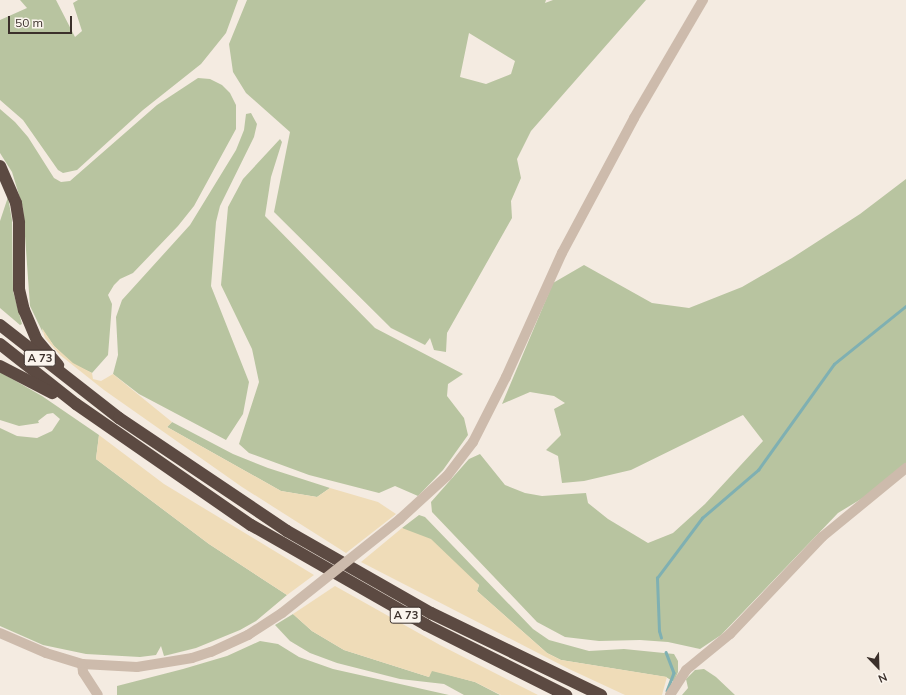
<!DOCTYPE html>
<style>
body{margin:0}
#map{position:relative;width:906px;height:695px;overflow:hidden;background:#f4ebe1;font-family:Mulish,sans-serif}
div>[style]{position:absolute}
.green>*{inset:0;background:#b8c4a0}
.sand>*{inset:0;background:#efdcb8}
.stream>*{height:2.5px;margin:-1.25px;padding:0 1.25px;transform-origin:1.25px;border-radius:1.25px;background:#7fb0b2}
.minor>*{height:10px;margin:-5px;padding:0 5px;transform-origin:5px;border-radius:5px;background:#cdbbac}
.highway>*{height:12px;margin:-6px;padding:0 6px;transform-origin:6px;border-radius:6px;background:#5c4a42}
.minor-bridge>*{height:10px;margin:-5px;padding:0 5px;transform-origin:5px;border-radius:5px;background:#cdbbac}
span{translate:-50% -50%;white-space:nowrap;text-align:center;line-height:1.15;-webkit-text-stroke:4px #fbf5ee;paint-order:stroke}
.shield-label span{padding:1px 3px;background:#fbf5ee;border:1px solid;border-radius:3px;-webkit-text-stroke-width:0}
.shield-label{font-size:11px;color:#3b302b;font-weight:700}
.north{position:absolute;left:858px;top:647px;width:40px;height:40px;-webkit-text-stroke:3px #fbf5ee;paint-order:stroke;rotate:157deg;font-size:11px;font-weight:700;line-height:16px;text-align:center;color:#3b302b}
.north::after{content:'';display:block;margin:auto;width:14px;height:18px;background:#3b302b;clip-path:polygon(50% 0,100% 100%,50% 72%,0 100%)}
.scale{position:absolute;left:8px;top:16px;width:64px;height:18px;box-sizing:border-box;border:2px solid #3b302b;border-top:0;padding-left:5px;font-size:12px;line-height:14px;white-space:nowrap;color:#3b302b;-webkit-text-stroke:3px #fbf5ee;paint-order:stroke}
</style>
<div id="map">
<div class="green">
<i style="clip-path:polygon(20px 0,56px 0,75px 37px,82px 31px,73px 3px,78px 0,238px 0,226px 33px,201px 64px,143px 110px,77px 170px,63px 173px,58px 170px,23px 120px,0 100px,0 20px,27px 8px)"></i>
<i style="clip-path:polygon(evenodd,247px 0,546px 0,545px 3px,553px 0,646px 0,531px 131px,517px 159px,521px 178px,511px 201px,512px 218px,447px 333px,446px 352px,434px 350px,430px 338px,425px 345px,391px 328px,274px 212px,290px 132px,246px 93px,233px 72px,229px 44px,247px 0,469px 33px,515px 61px,511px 74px,486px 84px,460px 77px,469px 33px)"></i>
<i style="clip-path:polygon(198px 78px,210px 79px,222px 85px,230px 93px,236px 105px,236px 129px,194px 206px,178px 226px,133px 273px,120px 279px,114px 285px,108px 295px,112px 304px,108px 355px,92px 373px,73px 364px,54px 346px,42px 329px,43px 333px,30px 306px,23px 208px,12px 172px,0 153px,0 109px,15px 122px,28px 137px,54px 178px,61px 182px,70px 181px,157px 105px)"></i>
<i style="clip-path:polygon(251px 113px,257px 124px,254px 137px,220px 206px,216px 222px,211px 286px,249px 382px,243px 414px,226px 440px,139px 394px,113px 374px,118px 355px,116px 317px,122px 300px,190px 225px,236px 150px,244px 130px,246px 114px)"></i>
<i style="clip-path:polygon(280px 139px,282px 142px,271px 177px,265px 216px,375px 328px,463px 374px,448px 384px,447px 396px,464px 418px,468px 435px,443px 470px,418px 496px,395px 486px,379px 493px,309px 475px,249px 453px,239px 444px,259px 382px,252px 349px,221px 285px,228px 207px,243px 179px)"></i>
<i style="clip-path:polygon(906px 179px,906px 463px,866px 496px,838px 513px,721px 635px,700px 649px,668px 642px,640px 640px,599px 641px,565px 637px,537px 622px,432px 512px,431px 502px,469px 459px,480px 454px,505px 485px,525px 493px,542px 496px,586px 493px,588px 503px,608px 519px,648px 543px,673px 533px,705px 504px,763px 441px,743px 415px,631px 470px,584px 481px,562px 483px,558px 456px,546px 450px,561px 435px,554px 409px,565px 403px,554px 396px,530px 392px,502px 404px,553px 283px,584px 265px,652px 303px,689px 308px,742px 287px,792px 258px,860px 214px)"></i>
<i style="clip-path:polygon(8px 197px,12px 220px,13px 291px,22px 324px,20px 325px,0 308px,0 221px)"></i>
<i style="clip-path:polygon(0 372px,42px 396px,99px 435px,96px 459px,209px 544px,287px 595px,256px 621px,240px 630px,196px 648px,164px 656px,161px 646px,156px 655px,140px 657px,86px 654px,43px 645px,0 626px,0 428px,17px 436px,37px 438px,52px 431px,60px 419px,53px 413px,47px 414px,38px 421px,39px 423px,19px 426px,0 420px)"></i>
<i style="clip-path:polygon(172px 422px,233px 454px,268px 468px,330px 488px,317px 497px,281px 491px,167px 427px)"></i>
<i style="clip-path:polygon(419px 515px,425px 517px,533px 629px,549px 640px,589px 651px,624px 649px,674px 654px,678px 661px,678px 672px,674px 682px,666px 677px,561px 660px,547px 653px,477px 591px,479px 585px,402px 528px)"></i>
<i style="clip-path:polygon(293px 614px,312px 631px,344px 650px,429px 677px,431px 670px,475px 682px,500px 695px,464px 695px,444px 684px,400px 679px,337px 663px,310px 653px,290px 641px,275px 625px)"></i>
<i style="clip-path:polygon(260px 641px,278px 644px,299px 657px,333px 669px,449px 695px,117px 695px,117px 686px,183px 669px,227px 656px)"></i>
<i style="clip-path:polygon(704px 669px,716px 677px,735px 695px,682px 695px,688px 688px,686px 679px,695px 670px)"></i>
</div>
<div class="sand">
<i style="clip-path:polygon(42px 328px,54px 346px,73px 363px,92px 373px,93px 379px,101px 381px,113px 374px,172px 422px,167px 427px,281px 491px,317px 497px,330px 488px,378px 502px,396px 514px,346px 553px,242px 487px,104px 390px,60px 355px,45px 338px)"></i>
<i style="clip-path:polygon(99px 435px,164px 484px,314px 575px,287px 595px,209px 544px,96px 459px)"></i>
<i style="clip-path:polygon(402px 528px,431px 539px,479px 585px,477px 591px,547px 653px,561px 660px,667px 677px,662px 695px,625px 695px,569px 669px,361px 562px)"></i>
<i style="clip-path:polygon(335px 586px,440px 645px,538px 695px,501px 695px,475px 682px,432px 671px,429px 677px,344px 650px,312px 631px,293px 614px)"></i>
</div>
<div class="stream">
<i style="left:661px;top:638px;width:7px;rotate:-106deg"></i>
<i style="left:659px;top:631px;width:53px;rotate:-92.2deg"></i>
<i style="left:657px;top:578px;width:75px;rotate:-53.1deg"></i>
<i style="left:702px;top:518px;width:74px;rotate:-40.6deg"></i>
<i style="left:758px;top:470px;width:130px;rotate:-54.4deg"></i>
<i style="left:834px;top:364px;width:92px;rotate:-38.9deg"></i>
<i style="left:666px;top:652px;width:22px;rotate:69deg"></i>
<i style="left:674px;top:673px;width:19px;rotate:111deg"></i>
</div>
<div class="minor">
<i style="left:400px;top:519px;width:64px;rotate:-42.5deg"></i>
<i style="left:447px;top:476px;width:43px;rotate:-52.6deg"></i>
<i style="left:473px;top:442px;width:73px;rotate:-63.1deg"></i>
<i style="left:506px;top:377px;width:136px;rotate:-65.7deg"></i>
<i style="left:562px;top:253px;width:153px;rotate:-61.9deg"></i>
<i style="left:634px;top:118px;width:137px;rotate:-59.7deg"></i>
<i style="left:0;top:633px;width:50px;rotate:23.5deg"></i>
<i style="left:46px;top:653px;width:38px;rotate:17deg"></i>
<i style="left:82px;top:664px;width:55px;rotate:3.1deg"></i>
<i style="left:137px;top:667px;width:56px;rotate:-9.3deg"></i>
<i style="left:192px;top:658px;width:20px;rotate:-18deg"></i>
<i style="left:211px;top:652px;width:41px;rotate:-24.7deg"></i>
<i style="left:248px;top:635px;width:40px;rotate:-32.9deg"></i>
<i style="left:82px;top:664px;width:8px;rotate:83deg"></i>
<i style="left:83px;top:672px;width:27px;rotate:57deg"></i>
<i style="left:670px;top:695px;width:30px;rotate:-57deg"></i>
<i style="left:686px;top:670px;width:57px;rotate:-39.3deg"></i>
<i style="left:730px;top:634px;width:134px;rotate:-46.5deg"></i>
<i style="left:822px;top:537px;width:109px;rotate:-39.4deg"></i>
</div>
<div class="highway">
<i style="left:0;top:166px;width:40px;rotate:66.6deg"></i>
<i style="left:16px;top:203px;width:20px;rotate:81deg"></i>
<i style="left:19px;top:223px;width:66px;rotate:90deg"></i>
<i style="left:19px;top:289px;width:22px;rotate:77deg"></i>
<i style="left:24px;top:310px;width:33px;rotate:67deg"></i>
<i style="left:37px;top:340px;width:33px;rotate:50deg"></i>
<i style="left:0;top:325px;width:151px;rotate:38deg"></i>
<i style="left:119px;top:418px;width:202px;rotate:33.9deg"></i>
<i style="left:287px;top:531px;width:166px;rotate:29.7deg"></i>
<i style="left:431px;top:613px;width:189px;rotate:25.8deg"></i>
<i style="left:0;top:344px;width:97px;rotate:38.3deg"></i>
<i style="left:76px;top:404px;width:213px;rotate:34.7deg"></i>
<i style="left:251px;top:525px;width:202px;rotate:29.7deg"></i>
<i style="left:426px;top:625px;width:157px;rotate:26.6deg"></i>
<i style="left:0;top:366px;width:59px;rotate:27.4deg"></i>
</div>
<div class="minor-bridge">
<i style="left:282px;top:613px;width:151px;rotate:-38.5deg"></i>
</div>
<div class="shield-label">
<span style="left:40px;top:358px">A 73</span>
<span style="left:406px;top:615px">A 73</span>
</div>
<div class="north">N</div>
<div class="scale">50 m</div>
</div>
